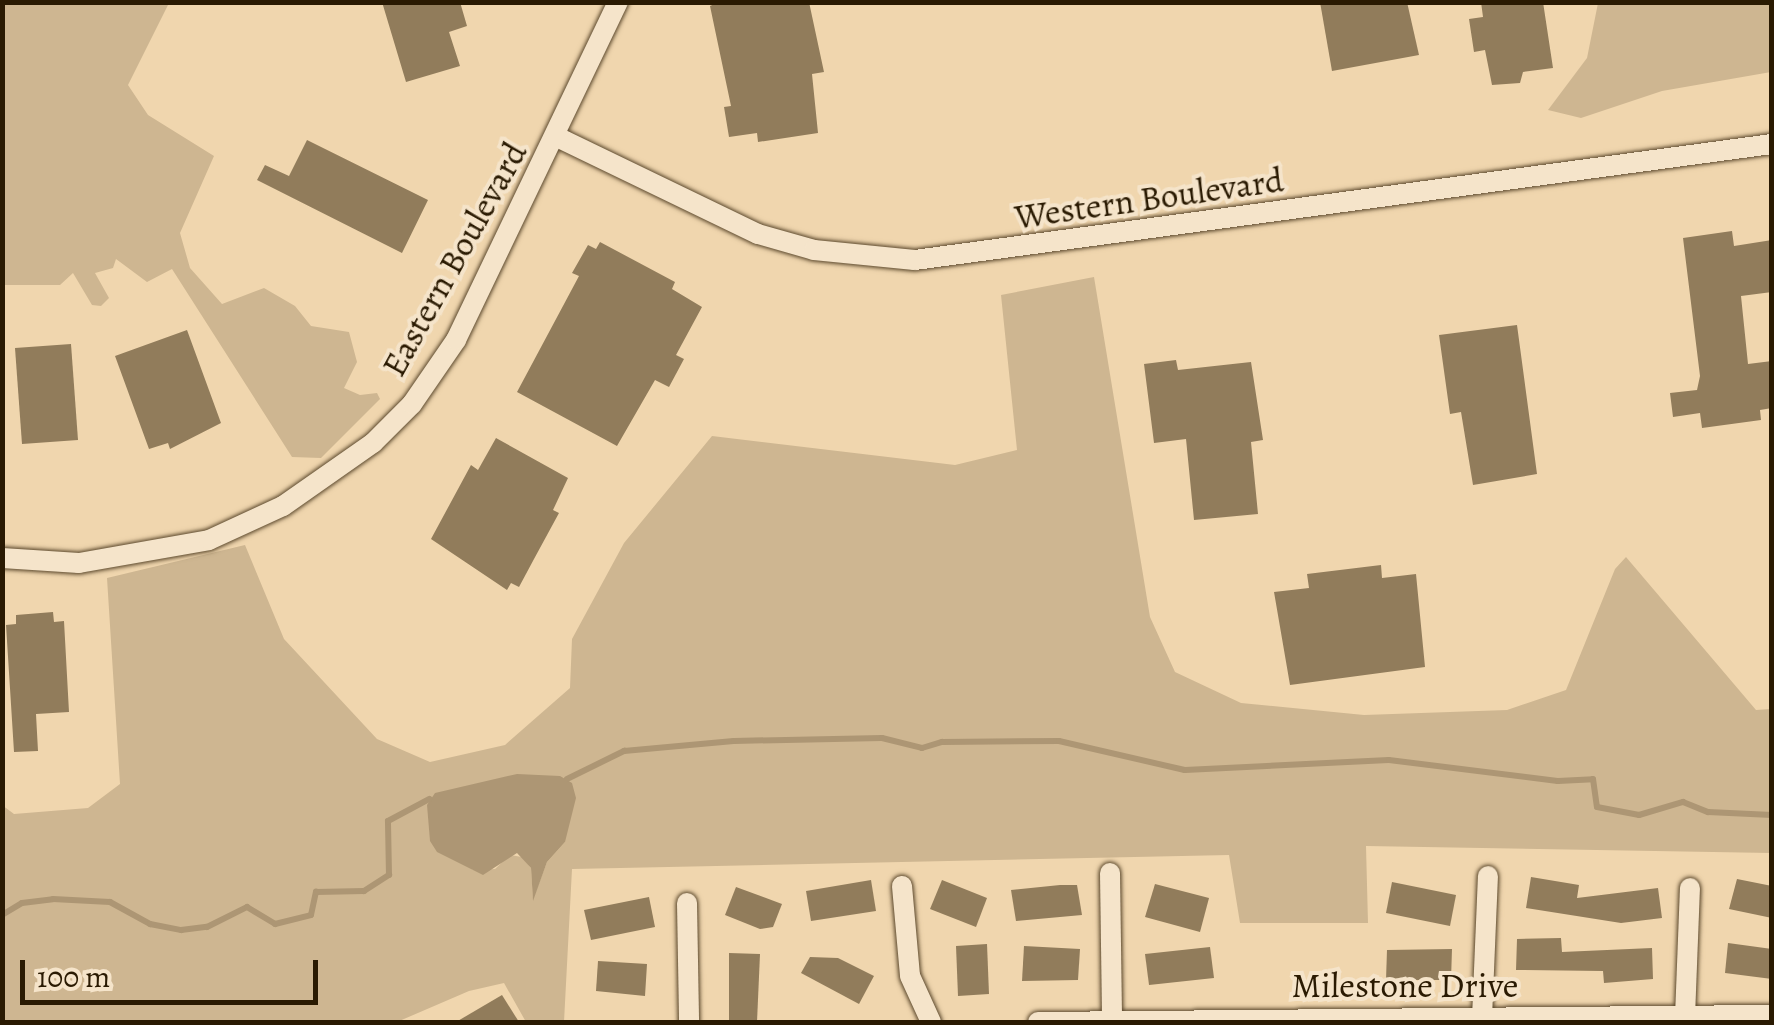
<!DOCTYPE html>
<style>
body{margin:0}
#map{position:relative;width:1774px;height:1025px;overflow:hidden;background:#f0d6ae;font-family:Alegreya,serif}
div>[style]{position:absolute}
.green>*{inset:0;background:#ceb691}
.water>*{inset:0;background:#ad9674}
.stream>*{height:6px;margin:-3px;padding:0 3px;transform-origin:3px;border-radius:3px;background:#ad9674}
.building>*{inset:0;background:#917c5b}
.roads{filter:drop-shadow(0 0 2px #5c492d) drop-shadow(0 0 2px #5c492d)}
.minor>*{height:20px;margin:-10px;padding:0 10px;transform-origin:10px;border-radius:10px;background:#f5e4ca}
span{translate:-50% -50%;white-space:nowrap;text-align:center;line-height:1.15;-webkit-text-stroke:8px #f5e4ca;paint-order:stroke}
.street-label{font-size:35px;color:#2a1a02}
.frame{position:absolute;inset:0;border:5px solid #2a1a02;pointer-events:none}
.scale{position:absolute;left:20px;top:960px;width:298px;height:45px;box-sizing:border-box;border:5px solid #2a1a02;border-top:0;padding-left:12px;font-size:30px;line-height:35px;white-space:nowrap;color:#2a1a02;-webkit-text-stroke:8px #f5e4ca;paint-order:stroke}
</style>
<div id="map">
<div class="green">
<i style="clip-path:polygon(2px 3px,169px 3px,128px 85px,148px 115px,214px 156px,180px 233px,190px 268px,222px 304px,264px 288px,295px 306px,311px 326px,349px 332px,357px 362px,344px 388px,360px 395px,377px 393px,380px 399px,321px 458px,292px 457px,172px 269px,147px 282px,116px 259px,113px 268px,95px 273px,109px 298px,101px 306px,92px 305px,73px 273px,60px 285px,3px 285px)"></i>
<i style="clip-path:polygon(1598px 3px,1771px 3px,1771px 72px,1662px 91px,1581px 118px,1548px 110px,1587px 58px)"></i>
<i style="clip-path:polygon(evenodd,1094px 277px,1150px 617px,1175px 672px,1241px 703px,1364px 715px,1507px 710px,1566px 690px,1615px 569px,1626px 557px,1756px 710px,1771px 709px,1771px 853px,1366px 846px,1368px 923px,1240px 923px,1229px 855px,572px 869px,564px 1022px,526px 1022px,504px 983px,469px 991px,397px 1022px,3px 1022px,2px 805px,14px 814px,88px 808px,120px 784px,107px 578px,245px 545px,284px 639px,377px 739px,430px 762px,505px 745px,570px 688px,572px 639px,624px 543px,712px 436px,955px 465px,1017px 450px,1001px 295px,1094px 277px,427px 805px,565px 842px,547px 862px,533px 899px,531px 868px,522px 857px,510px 855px,495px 869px,473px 870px,427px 805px)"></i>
</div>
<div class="water">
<i style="clip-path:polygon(517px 774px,560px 776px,572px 783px,576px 798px,565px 842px,547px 862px,533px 901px,531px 868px,517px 853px,483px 875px,437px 852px,430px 841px,427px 805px,435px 793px)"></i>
</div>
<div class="stream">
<i style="left:567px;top:779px;width:64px;rotate:-26.2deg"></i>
<i style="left:624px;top:751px;width:110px;rotate:-5.2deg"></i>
<i style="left:734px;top:741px;width:148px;rotate:-1.2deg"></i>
<i style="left:882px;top:738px;width:41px;rotate:14deg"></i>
<i style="left:922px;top:748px;width:21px;rotate:-17deg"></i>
<i style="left:942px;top:742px;width:117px;rotate:-0.5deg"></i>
<i style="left:1059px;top:741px;width:129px;rotate:13deg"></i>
<i style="left:1185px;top:770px;width:204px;rotate:-2.8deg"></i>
<i style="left:1389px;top:760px;width:170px;rotate:7.1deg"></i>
<i style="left:1558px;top:781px;width:35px;rotate:-3deg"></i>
<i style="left:1593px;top:779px;width:28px;rotate:82deg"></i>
<i style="left:1597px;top:807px;width:43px;rotate:10.8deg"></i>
<i style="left:1639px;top:815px;width:46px;rotate:-16.5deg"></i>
<i style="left:1683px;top:802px;width:27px;rotate:22deg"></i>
<i style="left:1708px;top:812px;width:64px;rotate:2.7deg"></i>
<i style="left:2px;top:915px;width:23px;rotate:-31deg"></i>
<i style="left:22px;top:903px;width:31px;rotate:-7deg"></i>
<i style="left:53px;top:899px;width:57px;rotate:3deg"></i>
<i style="left:110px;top:902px;width:46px;rotate:28.8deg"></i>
<i style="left:150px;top:924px;width:32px;rotate:11deg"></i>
<i style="left:181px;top:930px;width:26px;rotate:-7deg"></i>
<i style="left:207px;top:927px;width:45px;rotate:-26.6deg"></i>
<i style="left:247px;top:907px;width:33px;rotate:31deg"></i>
<i style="left:275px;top:924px;width:37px;rotate:-14deg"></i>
<i style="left:311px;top:915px;width:24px;rotate:-78deg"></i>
<i style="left:316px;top:892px;width:48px;rotate:-1.2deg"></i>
<i style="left:364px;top:891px;width:30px;rotate:-33deg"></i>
<i style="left:389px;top:875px;width:54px;rotate:-91.1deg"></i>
<i style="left:388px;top:821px;width:47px;rotate:-28.2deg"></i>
</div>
<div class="building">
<i style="clip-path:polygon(382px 2px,460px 2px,467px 26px,449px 32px,460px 66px,406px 82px)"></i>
<i style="clip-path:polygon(719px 2px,809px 2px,824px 72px,812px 74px,818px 133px,758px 142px,757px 133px,729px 137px,724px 107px,731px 106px,710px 6px)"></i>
<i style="clip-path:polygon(1320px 2px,1407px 2px,1419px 55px,1332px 71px)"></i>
<i style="clip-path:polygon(1481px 2px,1543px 2px,1553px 68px,1523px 72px,1520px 83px,1492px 85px,1485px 50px,1474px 52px,1469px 19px,1483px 17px)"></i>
<i style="clip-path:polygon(307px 140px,428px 200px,402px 253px,257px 180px,265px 165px,289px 176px)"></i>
<i style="clip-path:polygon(1732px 231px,1734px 246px,1772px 240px,1772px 292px,1741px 296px,1748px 364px,1772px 361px,1772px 408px,1760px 410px,1761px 420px,1702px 428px,1700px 413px,1673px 417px,1670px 393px,1697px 390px,1700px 376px,1683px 238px)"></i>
<i style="clip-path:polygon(600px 242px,675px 282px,672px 289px,702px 307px,676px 355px,684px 359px,669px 387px,655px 380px,617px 446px,517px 392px,579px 276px,572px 273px,588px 245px,596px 249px)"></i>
<i style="clip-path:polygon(1517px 325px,1537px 474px,1473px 485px,1461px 412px,1450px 414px,1439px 335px)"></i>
<i style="clip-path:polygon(187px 330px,221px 423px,170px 449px,168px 443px,149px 449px,115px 356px)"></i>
<i style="clip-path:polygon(71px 344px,78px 440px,22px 444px,15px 348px)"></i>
<i style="clip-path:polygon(1176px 360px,1178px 370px,1251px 362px,1263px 440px,1251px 442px,1258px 514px,1194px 520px,1186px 439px,1154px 443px,1144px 364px)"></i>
<i style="clip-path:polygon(496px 438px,568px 478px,553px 510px,559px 513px,534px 559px,519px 587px,511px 583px,507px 590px,431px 539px,471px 465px,478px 470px)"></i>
<i style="clip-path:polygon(1381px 565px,1382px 578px,1416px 574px,1425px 667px,1290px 685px,1274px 592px,1309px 588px,1307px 574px)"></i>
<i style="clip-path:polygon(53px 612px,54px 622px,64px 621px,69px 712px,36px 714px,38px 751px,14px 752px,6px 625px,16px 624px,16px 615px)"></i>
<i style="clip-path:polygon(1531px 877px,1579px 885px,1577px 898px,1658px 888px,1662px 918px,1621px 923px,1526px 908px)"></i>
<i style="clip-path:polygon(1737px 879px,1772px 886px,1772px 918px,1729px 909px)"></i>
<i style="clip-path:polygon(871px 880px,876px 911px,811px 921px,806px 891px)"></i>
<i style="clip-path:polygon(942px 880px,987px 898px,976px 927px,930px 909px)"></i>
<i style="clip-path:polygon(1392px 882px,1456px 895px,1450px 926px,1386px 913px)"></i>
<i style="clip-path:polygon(1155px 884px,1209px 898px,1200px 932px,1145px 917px)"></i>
<i style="clip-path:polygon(1060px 885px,1077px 885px,1082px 915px,1016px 921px,1011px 890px)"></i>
<i style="clip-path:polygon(736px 887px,782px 904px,773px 927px,760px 929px,725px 915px)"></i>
<i style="clip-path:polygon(649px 897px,655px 927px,591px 940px,584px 910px)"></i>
<i style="clip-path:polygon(1561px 938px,1562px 952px,1652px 948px,1653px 979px,1604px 983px,1603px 971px,1516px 970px,1517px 939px)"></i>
<i style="clip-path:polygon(1728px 943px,1772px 949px,1772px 979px,1725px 973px)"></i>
<i style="clip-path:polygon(987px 944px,989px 994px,958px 996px,956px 946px)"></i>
<i style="clip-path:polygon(1024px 946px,1080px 949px,1078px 980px,1022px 981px)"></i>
<i style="clip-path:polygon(1210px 947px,1214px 978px,1149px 985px,1145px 954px)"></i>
<i style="clip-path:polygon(1452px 949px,1451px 980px,1386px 980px,1387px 950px)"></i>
<i style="clip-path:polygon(729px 953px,760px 954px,757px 1022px,729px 1022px)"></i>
<i style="clip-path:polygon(810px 957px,838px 958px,874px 976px,859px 1004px,801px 973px)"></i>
<i style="clip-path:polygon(598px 961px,647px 964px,645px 996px,596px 991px)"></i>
<i style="clip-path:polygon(502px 995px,519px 1022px,456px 1022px)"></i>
</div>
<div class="roads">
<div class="minor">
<i style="left:557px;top:137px;width:223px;rotate:25.8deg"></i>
<i style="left:758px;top:234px;width:58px;rotate:15.9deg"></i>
<i style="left:814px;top:250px;width:101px;rotate:5.7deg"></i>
<i style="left:915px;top:260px;width:865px;rotate:-7.71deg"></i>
<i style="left:2px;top:558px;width:77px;rotate:3.7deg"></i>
<i style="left:79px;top:563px;width:132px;rotate:-10deg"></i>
<i style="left:209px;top:540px;width:81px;rotate:-24.7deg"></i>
<i style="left:283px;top:506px;width:110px;rotate:-35deg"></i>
<i style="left:373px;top:443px;width:55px;rotate:-45deg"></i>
<i style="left:412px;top:404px;width:78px;rotate:-55.5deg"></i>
<i style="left:456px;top:340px;width:375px;rotate:-64.4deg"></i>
<i style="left:1110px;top:873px;width:145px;rotate:89.2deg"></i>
<i style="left:902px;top:886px;width:90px;rotate:84.9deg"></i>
<i style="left:910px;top:976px;width:51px;rotate:65.5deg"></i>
<i style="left:687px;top:903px;width:119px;rotate:89deg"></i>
<i style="left:1685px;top:1017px;width:129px;rotate:-87.8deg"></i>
<i style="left:1482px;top:1018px;width:142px;rotate:-87.6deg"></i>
<i style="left:1038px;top:1022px;width:734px;rotate:-0.55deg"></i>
</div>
</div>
<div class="street-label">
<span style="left:1149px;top:198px;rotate:-8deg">Western Boulevard</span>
<span style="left:454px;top:259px;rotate:-61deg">Eastern Boulevard</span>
<span style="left:1405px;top:985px">Milestone Drive</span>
</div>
<div class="frame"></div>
<div class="scale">100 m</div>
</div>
